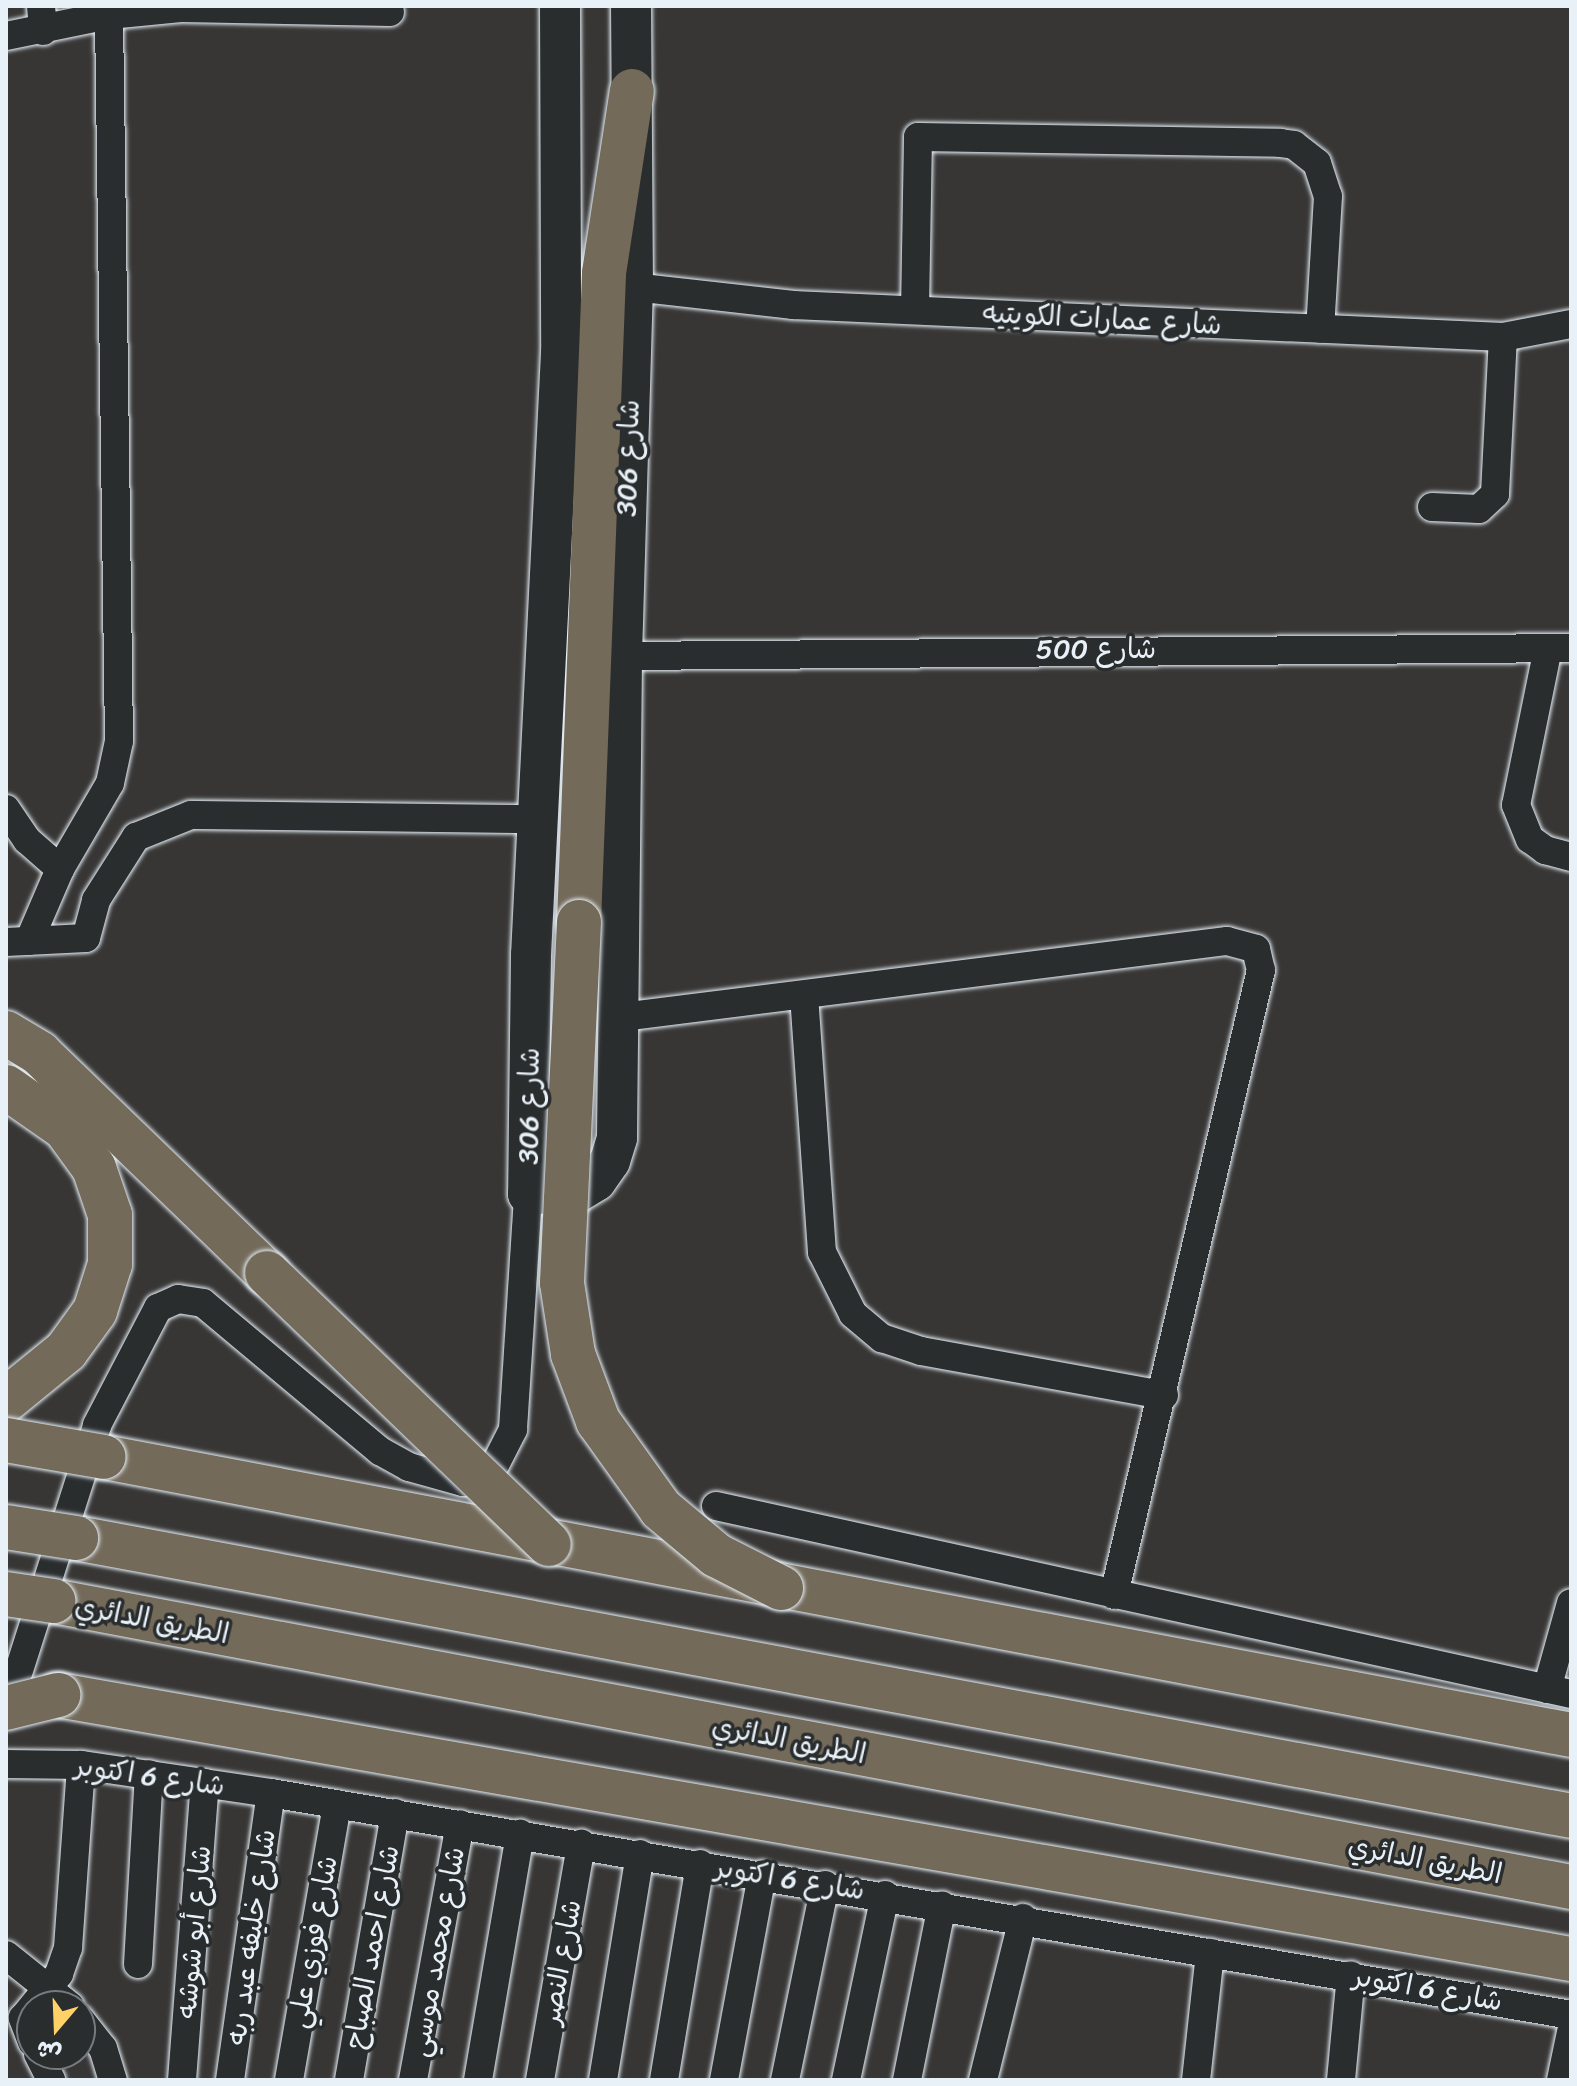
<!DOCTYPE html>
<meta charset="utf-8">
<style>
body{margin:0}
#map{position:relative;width:1577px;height:2086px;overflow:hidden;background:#373635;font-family:Sriracha,"Playpen Sans Arabic",sans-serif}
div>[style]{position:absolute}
.roads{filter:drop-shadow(0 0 2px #e8f1f8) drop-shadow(0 0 2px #e8f1f8)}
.street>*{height:28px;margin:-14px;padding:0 14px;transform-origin:14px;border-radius:14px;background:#2a2d2e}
.secondary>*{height:40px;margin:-20px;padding:0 20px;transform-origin:20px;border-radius:20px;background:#2a2d2e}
.highway>*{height:44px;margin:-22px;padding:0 22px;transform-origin:22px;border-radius:22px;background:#746a5a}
.bridges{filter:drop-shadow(0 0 2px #e8f1f8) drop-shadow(0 0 2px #e8f1f8)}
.highway-bridge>*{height:44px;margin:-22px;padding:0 22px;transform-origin:22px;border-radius:22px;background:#746a5a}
span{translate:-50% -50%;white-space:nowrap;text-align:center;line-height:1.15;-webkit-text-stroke:7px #2a2d2e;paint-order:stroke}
.street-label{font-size:28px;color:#e8f1f8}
.frame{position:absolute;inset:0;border:8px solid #e8f1f8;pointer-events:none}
.north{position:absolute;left:16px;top:1990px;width:80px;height:80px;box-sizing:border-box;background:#2a2d2e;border:2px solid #767b7f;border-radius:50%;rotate:199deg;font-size:22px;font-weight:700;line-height:32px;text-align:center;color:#e8f1f8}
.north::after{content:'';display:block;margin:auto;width:28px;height:36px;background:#ffd166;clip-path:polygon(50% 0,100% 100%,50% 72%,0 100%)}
</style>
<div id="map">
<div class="roads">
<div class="street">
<i style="left:41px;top:6px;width:25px;rotate:85deg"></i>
<i style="left:6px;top:36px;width:105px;rotate:-11.5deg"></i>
<i style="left:109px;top:15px;width:72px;rotate:-5.6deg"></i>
<i style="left:181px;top:8px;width:209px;rotate:1.1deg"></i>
<i style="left:633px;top:287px;width:161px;rotate:6.4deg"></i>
<i style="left:793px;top:305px;width:711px;rotate:2.58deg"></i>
<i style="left:1503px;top:337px;width:69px;rotate:-10.8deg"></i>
<i style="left:915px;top:310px;width:173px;rotate:-89deg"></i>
<i style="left:918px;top:137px;width:362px;rotate:0.9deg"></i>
<i style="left:1280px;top:143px;width:14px;rotate:8deg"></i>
<i style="left:1294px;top:145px;width:29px;rotate:38deg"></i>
<i style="left:1317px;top:163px;width:35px;rotate:72deg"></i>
<i style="left:1328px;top:196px;width:133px;rotate:93.4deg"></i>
<i style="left:1432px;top:507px;width:47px;rotate:2.4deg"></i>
<i style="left:1479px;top:509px;width:22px;rotate:-43deg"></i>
<i style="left:1495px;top:494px;width:157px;rotate:-87.1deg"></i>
<i style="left:1548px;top:648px;width:160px;rotate:101.5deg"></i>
<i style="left:1516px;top:805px;width:37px;rotate:68deg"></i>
<i style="left:1530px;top:839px;width:19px;rotate:36deg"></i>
<i style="left:1545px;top:850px;width:27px;rotate:15deg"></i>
<i style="left:622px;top:656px;width:949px;rotate:-0.48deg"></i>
<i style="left:6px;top:809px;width:37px;rotate:56deg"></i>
<i style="left:27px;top:840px;width:44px;rotate:41.3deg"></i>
<i style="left:29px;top:941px;width:78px;rotate:-66.7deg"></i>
<i style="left:60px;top:869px;width:99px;rotate:-59.8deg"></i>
<i style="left:110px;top:783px;width:43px;rotate:-77.9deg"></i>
<i style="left:119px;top:741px;width:726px;rotate:-90.79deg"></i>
<i style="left:6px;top:942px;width:80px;rotate:-2.9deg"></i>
<i style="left:86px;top:938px;width:39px;rotate:-75deg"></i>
<i style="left:96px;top:900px;width:75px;rotate:-57.6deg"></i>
<i style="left:136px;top:837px;width:59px;rotate:-21.8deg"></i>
<i style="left:191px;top:815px;width:350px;rotate:0.7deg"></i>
<i style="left:804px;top:995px;width:258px;rotate:86deg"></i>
<i style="left:822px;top:1252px;width:69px;rotate:63.4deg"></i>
<i style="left:853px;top:1314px;width:38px;rotate:40deg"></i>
<i style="left:882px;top:1338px;width:41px;rotate:18.4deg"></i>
<i style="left:921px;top:1351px;width:247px;rotate:10.3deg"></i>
<i style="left:622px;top:1017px;width:610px;rotate:-7.16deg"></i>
<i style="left:1227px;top:941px;width:30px;rotate:15deg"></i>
<i style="left:1256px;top:949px;width:22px;rotate:77deg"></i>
<i style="left:1261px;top:970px;width:642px;rotate:103.24deg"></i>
<i style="left:716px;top:1506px;width:875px;rotate:12.4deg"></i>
<i style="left:1547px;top:1689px;width:89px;rotate:-74.4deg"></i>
<i style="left:6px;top:1711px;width:300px;rotate:-72.3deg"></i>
<i style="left:97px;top:1425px;width:132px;rotate:-62.5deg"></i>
<i style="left:158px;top:1308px;width:22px;rotate:-24deg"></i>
<i style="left:178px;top:1299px;width:25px;rotate:9deg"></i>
<i style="left:203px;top:1303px;width:231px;rotate:39.9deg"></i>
<i style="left:380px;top:1451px;width:33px;rotate:29deg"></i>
<i style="left:409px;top:1467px;width:56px;rotate:15.5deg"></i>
<i style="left:463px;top:1482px;width:38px;rotate:-30deg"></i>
<i style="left:496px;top:1463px;width:38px;rotate:-63deg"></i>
<i style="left:513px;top:1429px;width:235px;rotate:-86.3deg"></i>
<i style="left:6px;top:1764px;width:75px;rotate:0.8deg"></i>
<i style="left:81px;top:1765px;width:192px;rotate:8.4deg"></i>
<i style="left:271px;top:1793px;width:1319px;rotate:9.69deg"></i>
<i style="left:6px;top:1955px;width:82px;rotate:38.6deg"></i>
<i style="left:138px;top:1964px;width:190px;rotate:-86.7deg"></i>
<i style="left:80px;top:2019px;width:37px;rotate:52deg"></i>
<i style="left:103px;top:2048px;width:34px;rotate:73deg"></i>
<i style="left:32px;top:2042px;width:26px;rotate:-111deg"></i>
<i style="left:23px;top:2018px;width:57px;rotate:-50.7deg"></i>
<i style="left:59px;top:1974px;width:28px;rotate:-71deg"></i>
<i style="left:68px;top:1948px;width:183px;rotate:-85.9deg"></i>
<i style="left:38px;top:2054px;width:29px;rotate:63deg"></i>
<i style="left:182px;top:2080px;width:298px;rotate:-85.6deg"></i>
<i style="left:230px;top:2080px;width:290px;rotate:-81.9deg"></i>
<i style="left:289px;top:2080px;width:280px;rotate:-80.1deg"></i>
<i style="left:349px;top:2080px;width:271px;rotate:-80.2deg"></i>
<i style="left:413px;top:2080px;width:260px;rotate:-79.6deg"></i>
<i style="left:478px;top:2080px;width:250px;rotate:-80.3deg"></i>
<i style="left:540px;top:2080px;width:240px;rotate:-80.1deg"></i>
<i style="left:603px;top:2080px;width:229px;rotate:-80.7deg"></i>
<i style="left:664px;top:2080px;width:219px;rotate:-80.5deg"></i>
<i style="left:724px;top:2080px;width:209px;rotate:-79.5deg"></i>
<i style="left:785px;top:2080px;width:199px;rotate:-78.4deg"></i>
<i style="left:846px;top:2080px;width:189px;rotate:-78.1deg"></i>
<i style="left:907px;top:2080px;width:178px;rotate:-78.7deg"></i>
<i style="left:983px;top:2080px;width:167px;rotate:-76.1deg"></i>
<i style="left:1196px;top:2080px;width:128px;rotate:-83.7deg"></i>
<i style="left:1341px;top:2080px;width:105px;rotate:-84.6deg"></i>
<i style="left:1561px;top:2080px;width:49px;rotate:-78.2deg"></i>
</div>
<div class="secondary">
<i style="left:560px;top:6px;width:347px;rotate:89.8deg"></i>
<i style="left:561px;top:353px;width:603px;rotate:92.85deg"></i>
<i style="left:531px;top:955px;width:239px;rotate:90.7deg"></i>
<i style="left:528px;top:1194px;width:48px;rotate:-1.2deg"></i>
<i style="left:576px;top:1193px;width:23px;rotate:-31deg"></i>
<i style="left:596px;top:1181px;width:24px;rotate:-55deg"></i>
<i style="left:610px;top:1161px;width:24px;rotate:-73deg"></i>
<i style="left:617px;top:1138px;width:482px;rotate:-89.4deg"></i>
<i style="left:622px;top:656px;width:369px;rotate:-88.3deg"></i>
<i style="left:633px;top:287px;width:281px;rotate:-90.4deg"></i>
</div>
<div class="highway">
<i style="left:579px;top:922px;width:649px;rotate:-87.79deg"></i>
<i style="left:604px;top:273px;width:184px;rotate:-81.3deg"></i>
<i style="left:6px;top:1033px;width:39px;rotate:31deg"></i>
<i style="left:39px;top:1053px;width:317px;rotate:44deg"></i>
<i style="left:6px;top:1087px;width:72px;rotate:34.8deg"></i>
<i style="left:65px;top:1128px;width:49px;rotate:54.1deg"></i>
<i style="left:94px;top:1168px;width:50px;rotate:71.2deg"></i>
<i style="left:110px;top:1215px;width:49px;rotate:90deg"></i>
<i style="left:110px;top:1264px;width:49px;rotate:107.7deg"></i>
<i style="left:95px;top:1311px;width:49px;rotate:125.9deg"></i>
<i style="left:66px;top:1351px;width:77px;rotate:140.8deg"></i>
<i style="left:104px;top:1457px;width:1493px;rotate:10.73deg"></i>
<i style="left:76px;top:1538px;width:1521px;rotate:10.53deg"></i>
<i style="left:53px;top:1601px;width:1545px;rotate:10.67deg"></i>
<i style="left:58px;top:1695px;width:1536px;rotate:9.9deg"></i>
</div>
</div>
<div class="bridges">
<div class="highway-bridge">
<i style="left:579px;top:922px;width:361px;rotate:92.7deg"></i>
<i style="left:562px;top:1283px;width:72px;rotate:81.2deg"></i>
<i style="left:573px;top:1354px;width:72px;rotate:69.5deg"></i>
<i style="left:598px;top:1421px;width:108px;rotate:54.4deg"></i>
<i style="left:661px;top:1509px;width:72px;rotate:39.9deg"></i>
<i style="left:716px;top:1555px;width:73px;rotate:26.9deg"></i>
<i style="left:267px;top:1273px;width:391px;rotate:43.9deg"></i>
<i style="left:6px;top:1440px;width:99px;rotate:9.8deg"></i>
<i style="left:6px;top:1527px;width:71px;rotate:8.9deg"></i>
<i style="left:6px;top:1594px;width:48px;rotate:8.5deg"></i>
<i style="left:6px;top:1708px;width:54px;rotate:-14deg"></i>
</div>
</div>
<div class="street-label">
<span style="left:1102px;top:319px;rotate:3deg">شارع عمارات الكويتيه</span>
<span style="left:628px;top:458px;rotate:-88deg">شارع 306</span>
<span style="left:1096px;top:649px">شارع 500</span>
<span style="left:529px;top:1106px;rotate:-89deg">شارع 306</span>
<span style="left:152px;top:1620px;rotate:11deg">الطريق الدائري</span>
<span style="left:789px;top:1740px;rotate:11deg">الطريق الدائري</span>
<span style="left:150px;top:1776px;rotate:8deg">شارع 6 اكتوبر</span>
<span style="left:1425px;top:1860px;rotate:11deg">الطريق الدائري</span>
<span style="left:790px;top:1879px;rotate:9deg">شارع 6 اكتوبر</span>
<span style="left:194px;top:1932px;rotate:-85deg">شارع أبو شوشه</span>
<span style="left:251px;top:1937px;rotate:-82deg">شارع خليفه عبد ربه</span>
<span style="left:313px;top:1942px;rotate:-80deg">شارع فوزي علي</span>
<span style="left:372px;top:1947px;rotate:-80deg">شارع احمد الصباح</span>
<span style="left:437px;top:1952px;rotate:-80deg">شارع محمد موسي</span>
<span style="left:561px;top:1962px;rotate:-80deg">شارع النصر</span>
<span style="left:1428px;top:1989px;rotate:10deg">شارع 6 اكتوبر</span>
</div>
<div class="frame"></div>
<div class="north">ش</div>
</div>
